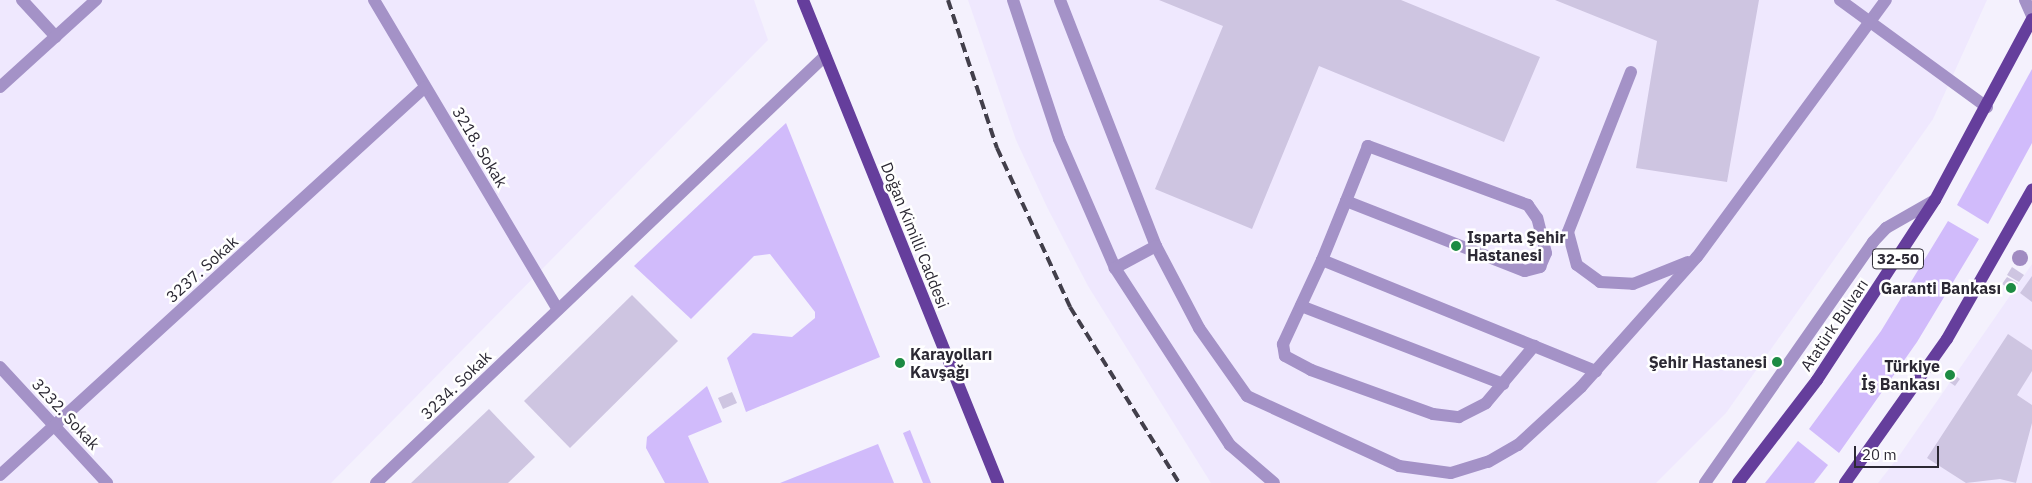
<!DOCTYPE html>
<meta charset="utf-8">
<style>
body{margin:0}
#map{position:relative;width:2032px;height:483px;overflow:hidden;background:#f4f1fd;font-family:"IBM Plex Sans",sans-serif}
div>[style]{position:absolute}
.built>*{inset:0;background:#efe8fe}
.green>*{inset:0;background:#d1bbfb}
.building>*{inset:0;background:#cec5e1}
.minor>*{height:12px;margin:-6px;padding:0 6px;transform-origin:6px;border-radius:6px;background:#a492c7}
.major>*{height:12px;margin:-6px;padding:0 6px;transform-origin:6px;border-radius:6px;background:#653e9c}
.rail>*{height:4px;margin-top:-2px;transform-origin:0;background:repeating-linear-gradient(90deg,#423f4b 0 10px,transparent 0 15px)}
.trees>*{width:16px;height:16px;margin:-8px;border-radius:50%;background:#a08ac1}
.dots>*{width:14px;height:14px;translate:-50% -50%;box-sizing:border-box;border:2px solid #fff;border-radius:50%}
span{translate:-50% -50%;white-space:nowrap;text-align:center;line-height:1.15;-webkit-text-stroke:5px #fff;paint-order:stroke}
.shield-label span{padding:1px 4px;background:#fff;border:1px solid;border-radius:4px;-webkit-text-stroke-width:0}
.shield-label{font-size:15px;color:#2c2934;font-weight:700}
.street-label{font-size:16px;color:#2c2934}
.poi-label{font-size:16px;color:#2c2934;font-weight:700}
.left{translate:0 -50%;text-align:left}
.right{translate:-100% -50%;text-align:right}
.scale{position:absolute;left:1854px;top:446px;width:85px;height:22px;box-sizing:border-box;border:2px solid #2c2934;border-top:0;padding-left:6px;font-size:15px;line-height:18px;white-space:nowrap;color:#2c2934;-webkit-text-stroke:4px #fff;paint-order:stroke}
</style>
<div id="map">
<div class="built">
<i style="clip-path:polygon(0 0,754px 0,768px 40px,331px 483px,0 483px)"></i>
<i style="clip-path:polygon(968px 0,1987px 0,1933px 119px,1726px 413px,1656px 483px,1211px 483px,1088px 286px,1047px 207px,1016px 140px)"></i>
<i style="clip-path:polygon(2032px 264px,2032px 483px,1878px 483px,1899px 456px)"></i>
</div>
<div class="green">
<i style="clip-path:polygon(2032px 69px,2032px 143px,1988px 224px,1957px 205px)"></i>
<i style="clip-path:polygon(786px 123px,880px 357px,746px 412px,727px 358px,753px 333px,792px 337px,815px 318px,815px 312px,770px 254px,754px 256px,691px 319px,634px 266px)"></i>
<i style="clip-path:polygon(1948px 221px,1979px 239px,1917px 342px,1839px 453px,1809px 429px,1881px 331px)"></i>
<i style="clip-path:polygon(707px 386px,722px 422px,688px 436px,709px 483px,665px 483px,646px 448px,647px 437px)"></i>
<i style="clip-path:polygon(910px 430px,931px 483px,923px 483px,903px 433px)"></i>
<i style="clip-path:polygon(1798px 441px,1828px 465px,1814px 483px,1765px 483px)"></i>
<i style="clip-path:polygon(878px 444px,894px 483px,780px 483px)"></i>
</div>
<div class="building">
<i style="clip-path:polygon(1159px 0,1401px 0,1540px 57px,1504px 142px,1319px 66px,1252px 229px,1155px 189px,1223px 26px)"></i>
<i style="clip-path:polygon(1555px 0,1759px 0,1727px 182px,1636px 168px,1657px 41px)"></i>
<i style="clip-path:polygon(2012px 267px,2024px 275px,2019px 282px,2007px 275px)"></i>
<i style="clip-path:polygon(2032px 276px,2032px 302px,2020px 293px)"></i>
<i style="clip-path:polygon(2007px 277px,2018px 283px,2013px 291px,2002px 284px)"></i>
<i style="clip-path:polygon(632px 295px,678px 341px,570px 448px,524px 401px)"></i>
<i style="clip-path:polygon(2008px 334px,2032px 350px,2032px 371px,2017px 395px,2032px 405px,2032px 423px,2016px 483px,2000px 479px,1966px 483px,1927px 458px)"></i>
<i style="clip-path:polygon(1949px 371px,1960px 379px,1955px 386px,1944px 378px)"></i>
<i style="clip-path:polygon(732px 392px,737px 403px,723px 409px,718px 398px)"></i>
<i style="clip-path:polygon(489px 409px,535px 457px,508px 483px,411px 483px)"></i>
</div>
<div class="minor">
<i style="left:22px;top:0;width:50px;rotate:47.4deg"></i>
<i style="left:374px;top:0;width:360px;rotate:59.3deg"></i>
<i style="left:1013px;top:0;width:146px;rotate:71.7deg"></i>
<i style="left:1059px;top:139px;width:141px;rotate:66.5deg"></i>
<i style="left:1060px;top:0;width:264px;rotate:68.7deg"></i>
<i style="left:1156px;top:246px;width:93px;rotate:62.3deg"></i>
<i style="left:1199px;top:328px;width:83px;rotate:54.8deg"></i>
<i style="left:1247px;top:396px;width:167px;rotate:24.7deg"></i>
<i style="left:1399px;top:466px;width:52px;rotate:7.7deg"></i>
<i style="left:1451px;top:473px;width:39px;rotate:-17deg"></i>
<i style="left:1488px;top:462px;width:34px;rotate:-30deg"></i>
<i style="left:1518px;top:445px;width:86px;rotate:-42.6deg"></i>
<i style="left:1581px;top:387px;width:174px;rotate:-48.3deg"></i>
<i style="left:1697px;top:257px;width:319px;rotate:-53.7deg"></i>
<i style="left:1840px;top:0;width:182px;rotate:36.1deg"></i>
<i style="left:2025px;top:0;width:17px;rotate:66deg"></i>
<i style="left:1631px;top:72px;width:172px;rotate:111.5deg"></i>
<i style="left:1568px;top:232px;width:34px;rotate:75deg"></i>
<i style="left:1577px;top:265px;width:29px;rotate:36deg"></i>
<i style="left:1600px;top:282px;width:33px;rotate:3deg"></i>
<i style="left:1633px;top:284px;width:59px;rotate:-21.8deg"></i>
<i style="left:0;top:87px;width:130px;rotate:-42.2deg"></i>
<i style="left:1346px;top:201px;width:192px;rotate:21.4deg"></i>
<i style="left:1525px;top:271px;width:16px;rotate:-15deg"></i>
<i style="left:1540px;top:267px;width:15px;rotate:-67deg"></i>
<i style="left:1546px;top:253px;width:36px;rotate:-104deg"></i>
<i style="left:1537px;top:218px;width:16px;rotate:-125deg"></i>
<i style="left:1528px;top:205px;width:171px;rotate:-159.8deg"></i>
<i style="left:1368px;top:146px;width:59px;rotate:111.8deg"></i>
<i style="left:1346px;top:201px;width:64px;rotate:112.1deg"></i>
<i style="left:1322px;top:260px;width:296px;rotate:22.1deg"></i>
<i style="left:1156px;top:246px;width:47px;rotate:151.8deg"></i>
<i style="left:1115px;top:268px;width:211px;rotate:57deg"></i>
<i style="left:1230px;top:445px;width:58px;rotate:40.8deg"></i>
<i style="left:1322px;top:260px;width:93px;rotate:114.9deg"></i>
<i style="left:1283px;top:344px;width:12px;rotate:81deg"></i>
<i style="left:1285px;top:356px;width:30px;rotate:28deg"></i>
<i style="left:1311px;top:370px;width:130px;rotate:19.8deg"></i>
<i style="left:1433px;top:414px;width:26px;rotate:7deg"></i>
<i style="left:1459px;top:417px;width:30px;rotate:-27deg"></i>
<i style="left:1486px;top:403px;width:75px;rotate:-49.9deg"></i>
<i style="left:1301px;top:306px;width:217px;rotate:21.1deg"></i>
<i style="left:0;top:367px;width:158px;rotate:47.3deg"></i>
<i style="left:0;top:475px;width:575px;rotate:-42.39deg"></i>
<i style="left:376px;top:483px;width:620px;rotate:-43.56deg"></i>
<i style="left:1705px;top:483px;width:294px;rotate:-55.1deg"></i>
<i style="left:1873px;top:242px;width:19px;rotate:-47deg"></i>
<i style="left:1886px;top:228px;width:56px;rotate:-29.7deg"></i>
</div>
<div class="major">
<i style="left:803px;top:0;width:521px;rotate:68.01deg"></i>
<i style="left:1738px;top:483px;width:130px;rotate:-52.5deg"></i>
<i style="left:1817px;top:380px;width:215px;rotate:-56.8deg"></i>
<i style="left:1935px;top:200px;width:205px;rotate:-61.8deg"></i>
<i style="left:1845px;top:483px;width:176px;rotate:-54.7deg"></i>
<i style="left:1947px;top:339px;width:172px;rotate:-60.3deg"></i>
</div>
<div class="rail">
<i style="left:948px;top:0;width:156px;rotate:71.7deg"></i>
<i style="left:997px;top:148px;width:175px;rotate:65.3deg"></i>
<i style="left:1070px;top:307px;width:207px;rotate:58.2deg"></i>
</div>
<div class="trees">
<i style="left:2020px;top:258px"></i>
</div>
<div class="dots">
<i style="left:1456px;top:246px;background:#1c8b43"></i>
<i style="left:2011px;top:288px;background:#1c8b43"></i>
<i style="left:1777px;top:362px;background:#1c8b43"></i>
<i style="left:900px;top:363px;background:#1c8b43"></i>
<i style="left:1950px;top:375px;background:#1c8b43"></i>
</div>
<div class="shield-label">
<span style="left:1898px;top:259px">32-50</span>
</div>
<div class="street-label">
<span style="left:480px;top:147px;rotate:59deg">3218. Sokak</span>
<span style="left:915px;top:235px;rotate:68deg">Doğan Kimilli Caddesi</span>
<span style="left:202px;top:269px;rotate:-42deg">3237. Sokak</span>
<span style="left:1834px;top:325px;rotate:-56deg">Atatürk Bulvarı</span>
<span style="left:456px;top:385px;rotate:-44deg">3234. Sokak</span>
<span style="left:66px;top:414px;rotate:47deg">3232. Sokak</span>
</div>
<div class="poi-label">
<span class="left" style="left:1467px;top:246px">Isparta Şehir<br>Hastanesi</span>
<span class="right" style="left:2001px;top:288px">Garanti Bankası</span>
<span class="left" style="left:910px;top:363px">Karayolları<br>Kavşağı</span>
<span class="right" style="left:1767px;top:362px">Şehir Hastanesi</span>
<span class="right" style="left:1940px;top:375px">Türkiye<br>İş Bankası</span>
</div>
<div class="scale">20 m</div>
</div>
